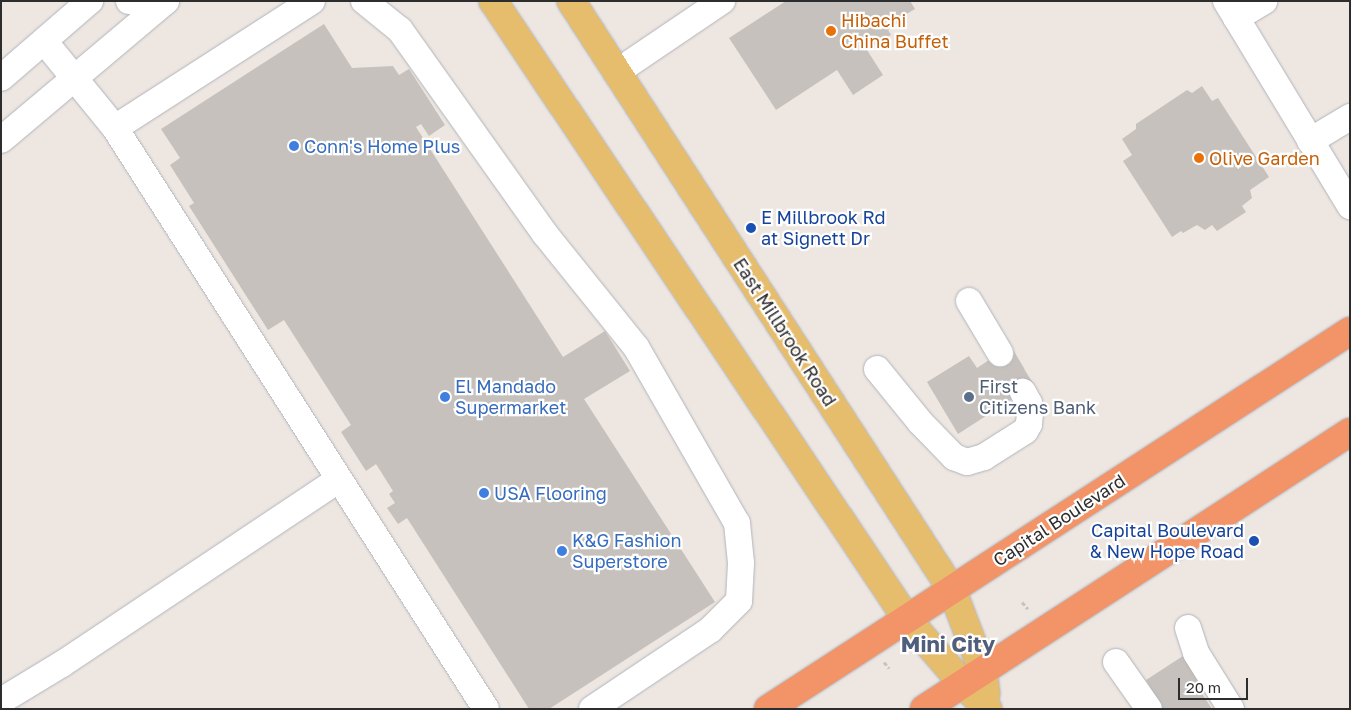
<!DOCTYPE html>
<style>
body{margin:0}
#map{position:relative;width:1351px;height:710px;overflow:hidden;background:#ede6e1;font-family:"Golos Text",sans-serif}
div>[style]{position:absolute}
.building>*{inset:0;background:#c6c1bc}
.minor-tunnel>*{height:26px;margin-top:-13px;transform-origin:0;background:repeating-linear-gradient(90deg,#c7c1bd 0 26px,transparent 0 39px)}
.path>*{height:3px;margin-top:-1.5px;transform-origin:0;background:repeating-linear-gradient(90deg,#c4c4c4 0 4px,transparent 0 6.5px)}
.roads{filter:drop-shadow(0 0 1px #b1b4bc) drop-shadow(0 0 1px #b1b4bc)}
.minor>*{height:26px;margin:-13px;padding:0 13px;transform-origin:13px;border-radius:13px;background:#fff}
.major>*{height:28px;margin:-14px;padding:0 14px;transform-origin:14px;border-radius:14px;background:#e6bc6d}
.highway>*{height:28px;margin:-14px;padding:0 14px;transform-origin:14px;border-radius:14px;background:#f29368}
.dots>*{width:14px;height:14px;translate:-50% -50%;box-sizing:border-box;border:2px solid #fff;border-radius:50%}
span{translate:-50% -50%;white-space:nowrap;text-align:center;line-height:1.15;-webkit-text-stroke:4.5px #fff;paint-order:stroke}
.food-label{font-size:18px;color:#c56008}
.left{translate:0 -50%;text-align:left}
.shop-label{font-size:18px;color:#366cbe}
.transit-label{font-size:18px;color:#164399}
.right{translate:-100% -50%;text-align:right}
.street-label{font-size:18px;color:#2d2d2d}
.service-label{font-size:18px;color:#4e5e75}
.district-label{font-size:22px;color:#505d7b;font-weight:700}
.frame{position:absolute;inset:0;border:2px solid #2d2d2d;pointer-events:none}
.scale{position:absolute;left:1178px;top:678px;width:70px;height:22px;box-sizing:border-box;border:2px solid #2d2d2d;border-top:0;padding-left:6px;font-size:15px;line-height:18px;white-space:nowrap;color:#2d2d2d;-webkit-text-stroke:4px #fff;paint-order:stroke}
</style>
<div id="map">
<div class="building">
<i style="clip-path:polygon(786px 1px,910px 1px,915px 9px,903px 16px,905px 18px,888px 30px,891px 35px,867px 50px,883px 75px,853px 95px,837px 70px,776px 110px,729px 38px)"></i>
<i style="clip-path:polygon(324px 24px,352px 68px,393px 66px,399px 75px,409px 69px,445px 125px,429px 136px,421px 124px,416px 127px,563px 357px,605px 331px,630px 371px,584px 399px,715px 602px,549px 709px,529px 709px,407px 518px,398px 524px,387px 508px,395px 503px,389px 494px,393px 491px,376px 464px,366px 471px,341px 432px,351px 425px,284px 320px,268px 330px,189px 206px,194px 203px,170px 165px,180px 158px,161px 129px)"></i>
<i style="clip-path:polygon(1202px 86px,1212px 101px,1218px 98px,1269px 177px,1250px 190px,1252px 198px,1242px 206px,1246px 212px,1217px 231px,1212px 225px,1205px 230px,1197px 225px,1183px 233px,1181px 231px,1172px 237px,1123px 161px,1132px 155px,1122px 139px,1136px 129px,1136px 124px,1187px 90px,1192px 93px)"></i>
<i style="clip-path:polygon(1010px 346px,1034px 385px,958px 434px,927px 382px,969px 356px,977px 368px)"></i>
<i style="clip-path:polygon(1186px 654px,1202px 678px,1195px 683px,1212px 709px,1160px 709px,1152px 697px,1155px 695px,1146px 680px)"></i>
</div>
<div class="minor-tunnel">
<i style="left:1000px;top:353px;width:45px;rotate:59.5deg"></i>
</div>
<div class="path">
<i style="left:1022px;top:602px;width:9px;rotate:49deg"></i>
<i style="left:884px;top:662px;width:8px;rotate:50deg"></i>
</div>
<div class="roads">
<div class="minor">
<i style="left:129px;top:1px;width:18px;rotate:9deg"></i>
<i style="left:147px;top:4px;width:18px;rotate:-6deg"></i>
<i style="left:312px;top:1px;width:234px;rotate:147.2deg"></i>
<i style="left:115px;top:128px;width:689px;rotate:57.44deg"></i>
<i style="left:364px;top:1px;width:46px;rotate:38.9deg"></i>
<i style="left:400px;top:30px;width:250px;rotate:54.6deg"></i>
<i style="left:545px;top:234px;width:145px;rotate:51.2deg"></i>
<i style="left:636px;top:347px;width:203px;rotate:60.2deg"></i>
<i style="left:737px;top:523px;width:40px;rotate:84.3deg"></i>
<i style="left:741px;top:563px;width:38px;rotate:93deg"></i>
<i style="left:739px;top:601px;width:41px;rotate:135deg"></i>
<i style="left:710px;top:630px;width:142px;rotate:146.2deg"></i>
<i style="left:1226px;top:1px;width:240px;rotate:58.8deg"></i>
<i style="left:1236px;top:18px;width:33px;rotate:-31deg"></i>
<i style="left:44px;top:41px;width:112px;rotate:50.8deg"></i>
<i style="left:617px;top:72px;width:127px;rotate:-34.1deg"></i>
<i style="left:1px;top:78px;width:118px;rotate:-40.9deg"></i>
<i style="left:1px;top:140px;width:216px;rotate:-40.1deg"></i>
<i style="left:1310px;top:141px;width:47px;rotate:-31deg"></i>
<i style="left:969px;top:301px;width:61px;rotate:59.2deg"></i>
<i style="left:877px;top:369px;width:68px;rotate:50.9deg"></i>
<i style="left:920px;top:422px;width:49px;rotate:45.8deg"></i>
<i style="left:954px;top:457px;width:14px;rotate:21deg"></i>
<i style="left:967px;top:462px;width:18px;rotate:-16deg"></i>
<i style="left:984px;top:457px;width:49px;rotate:-32.4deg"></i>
<i style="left:1025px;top:431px;width:8px;rotate:-60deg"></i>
<i style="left:1029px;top:424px;width:11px;rotate:-85deg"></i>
<i style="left:1030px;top:413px;width:10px;rotate:-96deg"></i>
<i style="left:1029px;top:403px;width:13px;rotate:-119deg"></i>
<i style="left:1188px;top:628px;width:26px;rotate:72deg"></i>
<i style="left:1196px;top:653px;width:66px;rotate:58deg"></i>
<i style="left:1116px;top:662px;width:57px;rotate:54.9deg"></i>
<i style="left:1px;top:701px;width:71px;rotate:-31.2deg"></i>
<i style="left:62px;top:664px;width:332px;rotate:-33.7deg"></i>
</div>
<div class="major">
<i style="left:493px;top:1px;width:744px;rotate:56.18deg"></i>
<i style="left:907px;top:619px;width:86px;rotate:49.3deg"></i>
<i style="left:963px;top:684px;width:35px;rotate:45deg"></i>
<i style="left:571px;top:1px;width:701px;rotate:57.1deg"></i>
<i style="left:952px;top:590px;width:87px;rotate:69.1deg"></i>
<i style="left:983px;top:671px;width:23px;rotate:83deg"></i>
</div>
<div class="highway">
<i style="left:768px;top:709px;width:694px;rotate:-33deg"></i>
<i style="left:924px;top:709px;width:508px;rotate:-33.03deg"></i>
</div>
</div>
<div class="dots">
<i style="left:831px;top:31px;background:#e8710a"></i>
<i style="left:294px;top:146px;background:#3f7fe0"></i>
<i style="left:1199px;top:158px;background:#e8710a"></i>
<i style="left:751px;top:228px;background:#1a4fb4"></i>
<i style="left:445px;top:397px;background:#3f7fe0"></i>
<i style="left:969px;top:397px;background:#5c6f8a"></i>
<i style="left:484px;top:493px;background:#3f7fe0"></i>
<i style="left:1254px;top:541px;background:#1a4fb4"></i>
<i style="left:562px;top:551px;background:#3f7fe0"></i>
</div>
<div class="food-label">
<span class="left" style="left:841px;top:31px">Hibachi<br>China Buffet</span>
<span class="left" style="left:1209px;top:158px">Olive Garden</span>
</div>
<div class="shop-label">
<span class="left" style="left:304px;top:146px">Conn's Home Plus</span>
<span class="left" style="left:455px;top:397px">El Mandado<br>Supermarket</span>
<span class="left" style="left:494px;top:493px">USA Flooring</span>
<span class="left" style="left:572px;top:551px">K&amp;G Fashion<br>Superstore</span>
</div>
<div class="transit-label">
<span class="left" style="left:761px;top:228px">E Millbrook Rd<br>at Signett Dr</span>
<span class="right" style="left:1244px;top:541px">Capital Boulevard<br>&amp; New Hope Road</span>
</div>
<div class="street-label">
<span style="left:785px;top:332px;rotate:57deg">East Millbrook Road</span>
<span style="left:1059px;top:520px;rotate:-33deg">Capital Boulevard</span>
</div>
<div class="service-label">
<span class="left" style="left:979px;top:397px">First<br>Citizens Bank</span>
</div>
<div class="district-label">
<span style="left:948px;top:644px">Mini City</span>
</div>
<div class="frame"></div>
<div class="scale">20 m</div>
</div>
